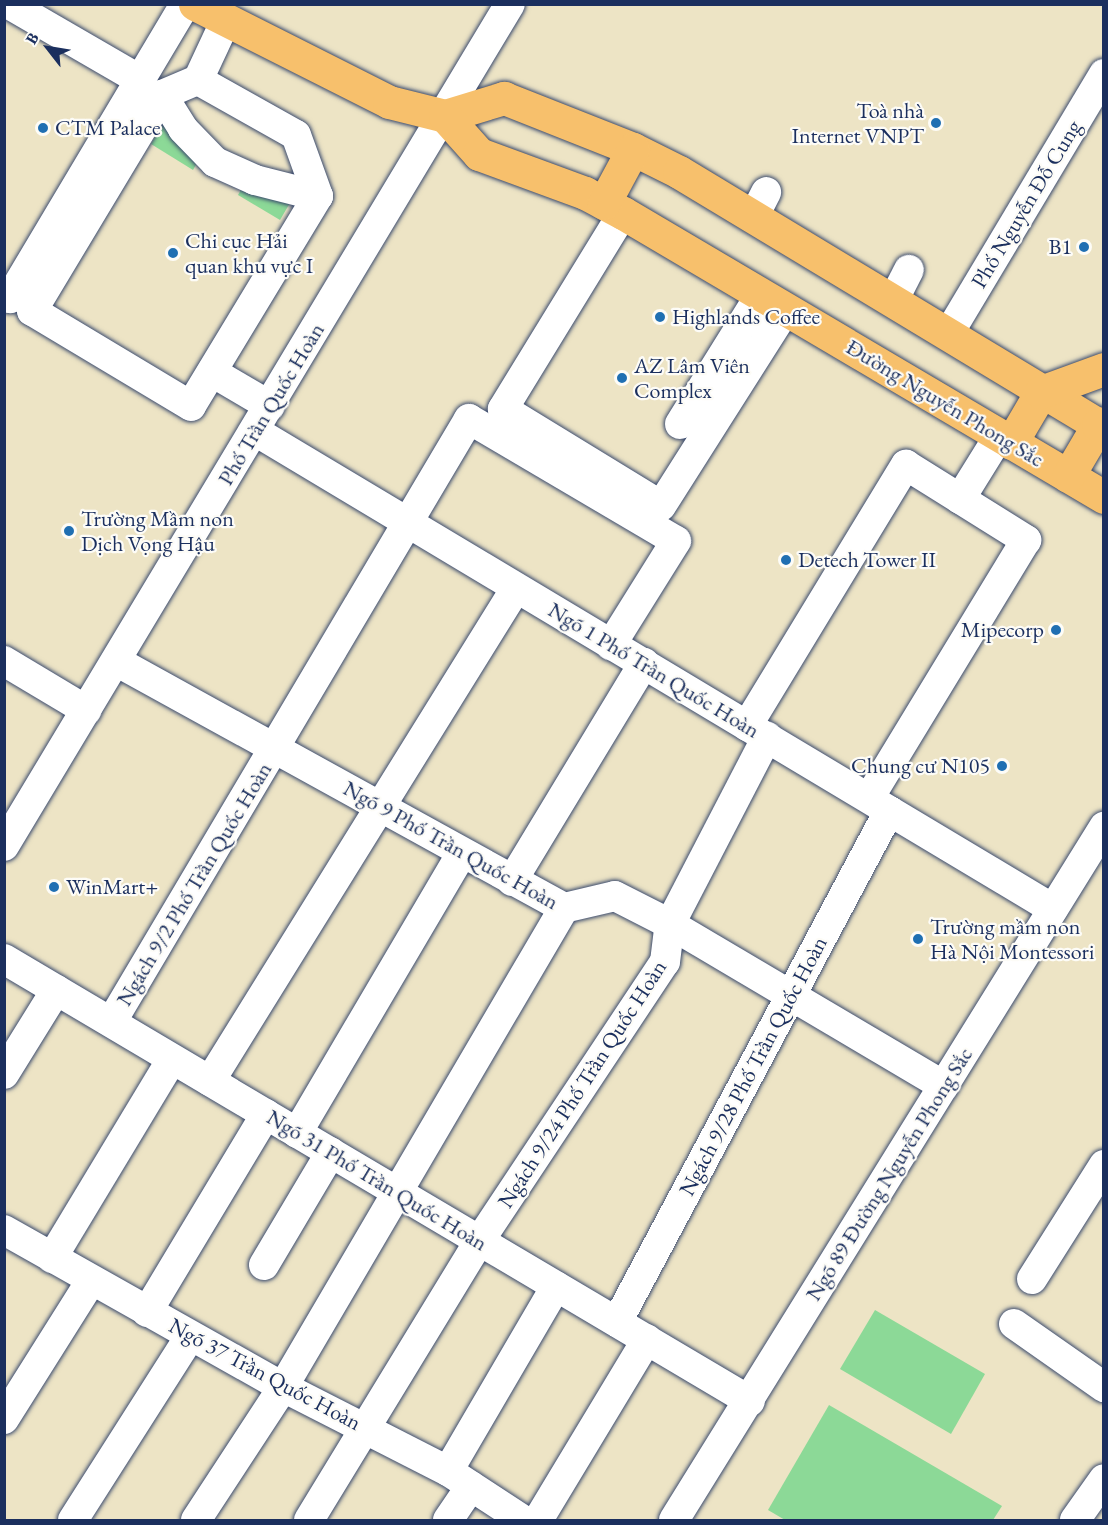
<!DOCTYPE html>
<meta charset="utf-8">
<style>
body{margin:0}
#map{position:relative;width:1108px;height:1525px;overflow:hidden;background:#ede4c5;font-family:"EB Garamond",serif}
div>[style]{position:absolute}
.green>*{inset:0;background:#8cd997}
.roads{filter:drop-shadow(0 0 2px #3a4a6d) drop-shadow(0 0 2px #3a4a6d)}
.minor>*{height:30px;margin:-15px;padding:0 15px;transform-origin:15px;border-radius:15px;background:#fff}
.major>*{height:33px;margin:-16.5px;padding:0 16.5px;transform-origin:16.5px;border-radius:16.5px;background:#f7c06c}
.dots>*{width:16px;height:16px;translate:-50% -50%;box-sizing:border-box;border:3px solid #fdfcf7;border-radius:50%}
span{translate:-50% -50%;white-space:nowrap;text-align:center;line-height:1.15;-webkit-text-stroke:4.5px #fdfcf7;paint-order:stroke}
.poi-label{font-size:22px;color:#1b2f5e}
.right{translate:-100% -50%;text-align:right}
.left{translate:0 -50%;text-align:left}
.street-label{font-size:22px;color:#1b2f5e}
.frame{position:absolute;inset:0;border:6px solid #1b2f5e;pointer-events:none}
.north{position:absolute;left:18px;top:18px;width:60px;height:60px;-webkit-text-stroke:4px #fdfcf7;paint-order:stroke;rotate:301deg;font-size:16px;font-weight:700;line-height:24px;text-align:center;color:#1b2f5e}
.north::after{content:'';display:block;margin:auto;width:21px;height:27px;background:#1b2f5e;clip-path:polygon(50% 0,100% 100%,50% 72%,0 100%)}
</style>
<div id="map">
<div class="green">
<i style="clip-path:polygon(165px 120px,198px 161px,193px 170px,151px 144px)"></i>
<i style="clip-path:polygon(243px 186px,294px 196px,280px 220px,238px 195px)"></i>
<i style="clip-path:polygon(875px 1310px,985px 1374px,951px 1434px,840px 1369px)"></i>
<i style="clip-path:polygon(829px 1405px,1002px 1506px,993px 1520px,785px 1520px,768px 1510px)"></i>
</div>
<div class="roads">
<div class="minor">
<i style="left:9px;top:4px;width:151px;rotate:30.1deg"></i>
<i style="left:198px;top:80px;width:112px;rotate:29.3deg"></i>
<i style="left:296px;top:135px;width:65px;rotate:70.2deg"></i>
<i style="left:318px;top:196px;width:245px;rotate:121.2deg"></i>
<i style="left:191px;top:406px;width:185px;rotate:-149.1deg"></i>
<i style="left:32px;top:311px;width:252px;rotate:-59deg"></i>
<i style="left:162px;top:95px;width:39px;rotate:-23deg"></i>
<i style="left:198px;top:80px;width:64px;rotate:-65deg"></i>
<i style="left:162px;top:95px;width:40px;rotate:58deg"></i>
<i style="left:183px;top:129px;width:46px;rotate:45.9deg"></i>
<i style="left:215px;top:162px;width:44px;rotate:24.2deg"></i>
<i style="left:255px;top:180px;width:65px;rotate:14.3deg"></i>
<i style="left:623px;top:213px;width:230px;rotate:121.5deg"></i>
<i style="left:503px;top:409px;width:185px;rotate:31.5deg"></i>
<i style="left:661px;top:506px;width:233px;rotate:-57.6deg"></i>
<i style="left:753px;top:218px;width:29px;rotate:-63deg"></i>
<i style="left:4px;top:295px;width:7px;rotate:27deg"></i>
<i style="left:10px;top:298px;width:342px;rotate:-59.2deg"></i>
<i style="left:893px;top:301px;width:35px;rotate:-63deg"></i>
<i style="left:949px;top:333px;width:302px;rotate:-59.1deg"></i>
<i style="left:212px;top:372px;width:67px;rotate:30.4deg"></i>
<i style="left:680px;top:424px;width:153px;rotate:-58.1deg"></i>
<i style="left:255px;top:431px;width:930px;rotate:30.92deg"></i>
<i style="left:960px;top:499px;width:74px;rotate:-58.2deg"></i>
<i style="left:4px;top:661px;width:96px;rotate:30.9deg"></i>
<i style="left:116px;top:661px;width:512px;rotate:28.87deg"></i>
<i style="left:564px;top:908px;width:52px;rotate:-13.2deg"></i>
<i style="left:615px;top:896px;width:62px;rotate:27deg"></i>
<i style="left:670px;top:924px;width:318px;rotate:30.6deg"></i>
<i style="left:747px;top:726px;width:306px;rotate:-58.7deg"></i>
<i style="left:906px;top:465px;width:142px;rotate:32deg"></i>
<i style="left:1026px;top:540px;width:302px;rotate:121.3deg"></i>
<i style="left:4px;top:846px;width:982px;rotate:-59deg"></i>
<i style="left:512px;top:881px;width:255px;rotate:-58.8deg"></i>
<i style="left:4px;top:959px;width:867px;rotate:30.65deg"></i>
<i style="left:112px;top:1021px;width:700px;rotate:-59.33deg"></i>
<i style="left:469px;top:419px;width:240px;rotate:30.5deg"></i>
<i style="left:676px;top:541px;width:123px;rotate:122deg"></i>
<i style="left:4px;top:1074px;width:99px;rotate:-58.2deg"></i>
<i style="left:210px;top:1081px;width:580px;rotate:-58.17deg"></i>
<i style="left:297px;top:1133px;width:325px;rotate:-59.5deg"></i>
<i style="left:4px;top:1230px;width:320px;rotate:29.4deg"></i>
<i style="left:283px;top:1387px;width:185px;rotate:27deg"></i>
<i style="left:448px;top:1471px;width:90px;rotate:33.2deg"></i>
<i style="left:52px;top:1258px;width:232px;rotate:-58.9deg"></i>
<i style="left:264px;top:1265px;width:131px;rotate:-59.3deg"></i>
<i style="left:1032px;top:1279px;width:135px;rotate:-57.7deg"></i>
<i style="left:147px;top:1312px;width:231px;rotate:-59deg"></i>
<i style="left:617px;top:1322px;width:579px;rotate:-61.97deg"></i>
<i style="left:1014px;top:1324px;width:110px;rotate:35deg"></i>
<i style="left:4px;top:1419px;width:163px;rotate:-57.8deg"></i>
<i style="left:448px;top:1471px;width:214px;rotate:-59.7deg"></i>
<i style="left:73px;top:1520px;width:218px;rotate:-57.5deg"></i>
<i style="left:196px;top:1520px;width:159px;rotate:-56.8deg"></i>
<i style="left:283px;top:1387px;width:555px;rotate:-59.6deg"></i>
<i style="left:309px;top:1520px;width:328px;rotate:-58.6deg"></i>
<i style="left:480px;top:1240px;width:334px;rotate:-56.4deg"></i>
<i style="left:665px;top:962px;width:38px;rotate:-83deg"></i>
<i style="left:670px;top:924px;width:211px;rotate:-62.6deg"></i>
<i style="left:448px;top:1520px;width:41px;rotate:-55.9deg"></i>
<i style="left:538px;top:1520px;width:211px;rotate:-58.9deg"></i>
<i style="left:674px;top:1520px;width:816px;rotate:-58.18deg"></i>
<i style="left:1075px;top:1520px;width:50px;rotate:-54.7deg"></i>
</div>
<div class="major">
<i style="left:195px;top:4px;width:217px;rotate:26.8deg"></i>
<i style="left:389px;top:102px;width:58px;rotate:14deg"></i>
<i style="left:445px;top:116px;width:62px;rotate:-17deg"></i>
<i style="left:504px;top:98px;width:139px;rotate:21.6deg"></i>
<i style="left:633px;top:149px;width:51px;rotate:26.6deg"></i>
<i style="left:679px;top:172px;width:496px;rotate:31.1deg"></i>
<i style="left:445px;top:116px;width:51px;rotate:48.2deg"></i>
<i style="left:479px;top:154px;width:113px;rotate:20.2deg"></i>
<i style="left:585px;top:193px;width:43px;rotate:27.8deg"></i>
<i style="left:623px;top:213px;width:559px;rotate:30.56deg"></i>
<i style="left:604px;top:203px;width:61px;rotate:-61.8deg"></i>
<i style="left:1011px;top:443px;width:59px;rotate:-59.5deg"></i>
<i style="left:1041px;top:392px;width:67px;rotate:-20.1deg"></i>
<i style="left:1068px;top:476px;width:59px;rotate:-59.5deg"></i>
<i style="left:1098px;top:425px;width:6px;rotate:-18deg"></i>
</div>
</div>
<div class="dots">
<i style="left:936px;top:123px;background:#1f6fb2"></i>
<i style="left:43px;top:128px;background:#1f6fb2"></i>
<i style="left:1084px;top:247px;background:#1f6fb2"></i>
<i style="left:173px;top:253px;background:#1f6fb2"></i>
<i style="left:660px;top:317px;background:#1f6fb2"></i>
<i style="left:622px;top:378px;background:#1f6fb2"></i>
<i style="left:69px;top:531px;background:#1f6fb2"></i>
<i style="left:786px;top:560px;background:#1f6fb2"></i>
<i style="left:1056px;top:630px;background:#1f6fb2"></i>
<i style="left:1002px;top:766px;background:#1f6fb2"></i>
<i style="left:54px;top:887px;background:#1f6fb2"></i>
<i style="left:918px;top:939px;background:#1f6fb2"></i>
</div>
<div class="poi-label">
<span class="right" style="left:924px;top:123px">Toà nhà<br>Internet VNPT</span>
<span class="left" style="left:55px;top:128px">CTM Palace</span>
<span class="left" style="left:185px;top:253px">Chi cục Hải<br>quan khu vực I</span>
<span class="right" style="left:1072px;top:247px">B1</span>
<span class="left" style="left:672px;top:317px">Highlands Coffee</span>
<span class="left" style="left:634px;top:378px">AZ Lâm Viên<br>Complex</span>
<span class="left" style="left:81px;top:531px">Trường Mầm non<br>Dịch Vọng Hậu</span>
<span class="left" style="left:798px;top:560px">Detech Tower II</span>
<span class="right" style="left:1044px;top:630px">Mipecorp</span>
<span class="right" style="left:990px;top:766px">Chung cư N105</span>
<span class="left" style="left:66px;top:887px">WinMart+</span>
<span class="left" style="left:930px;top:939px">Trường mầm non<br>Hà Nội Montessori</span>
</div>
<div class="street-label">
<span style="left:1026px;top:204px;rotate:-59deg">Phố Nguyễn Đỗ Cung</span>
<span style="left:945px;top:403px;rotate:31deg">Đường Nguyễn Phong Sắc</span>
<span style="left:271px;top:404px;rotate:-59deg">Phố Trần Quốc Hoàn</span>
<span style="left:654px;top:670px;rotate:31deg">Ngõ 1 Phố Trần Quốc Hoàn</span>
<span style="left:451px;top:845px;rotate:29deg">Ngõ 9 Phố Trần Quốc Hoàn</span>
<span style="left:194px;top:884px;rotate:-59deg">Ngách 9/2 Phố Trần Quốc Hoàn</span>
<span style="left:753px;top:1066px;rotate:-62deg">Ngách 9/28 Phố Trần Quốc Hoàn</span>
<span style="left:582px;top:1084px;rotate:-57deg">Ngách 9/24 Phố Trần Quốc Hoàn</span>
<span style="left:889px;top:1174px;rotate:-58deg">Ngõ 89 Đường Nguyễn Phong Sắc</span>
<span style="left:377px;top:1180px;rotate:31deg">Ngõ 31 Phố Trần Quốc Hoàn</span>
<span style="left:265px;top:1374px;rotate:28deg">Ngõ 37 Trần Quốc Hoàn</span>
</div>
<div class="frame"></div>
<div class="north">B</div>
</div>
